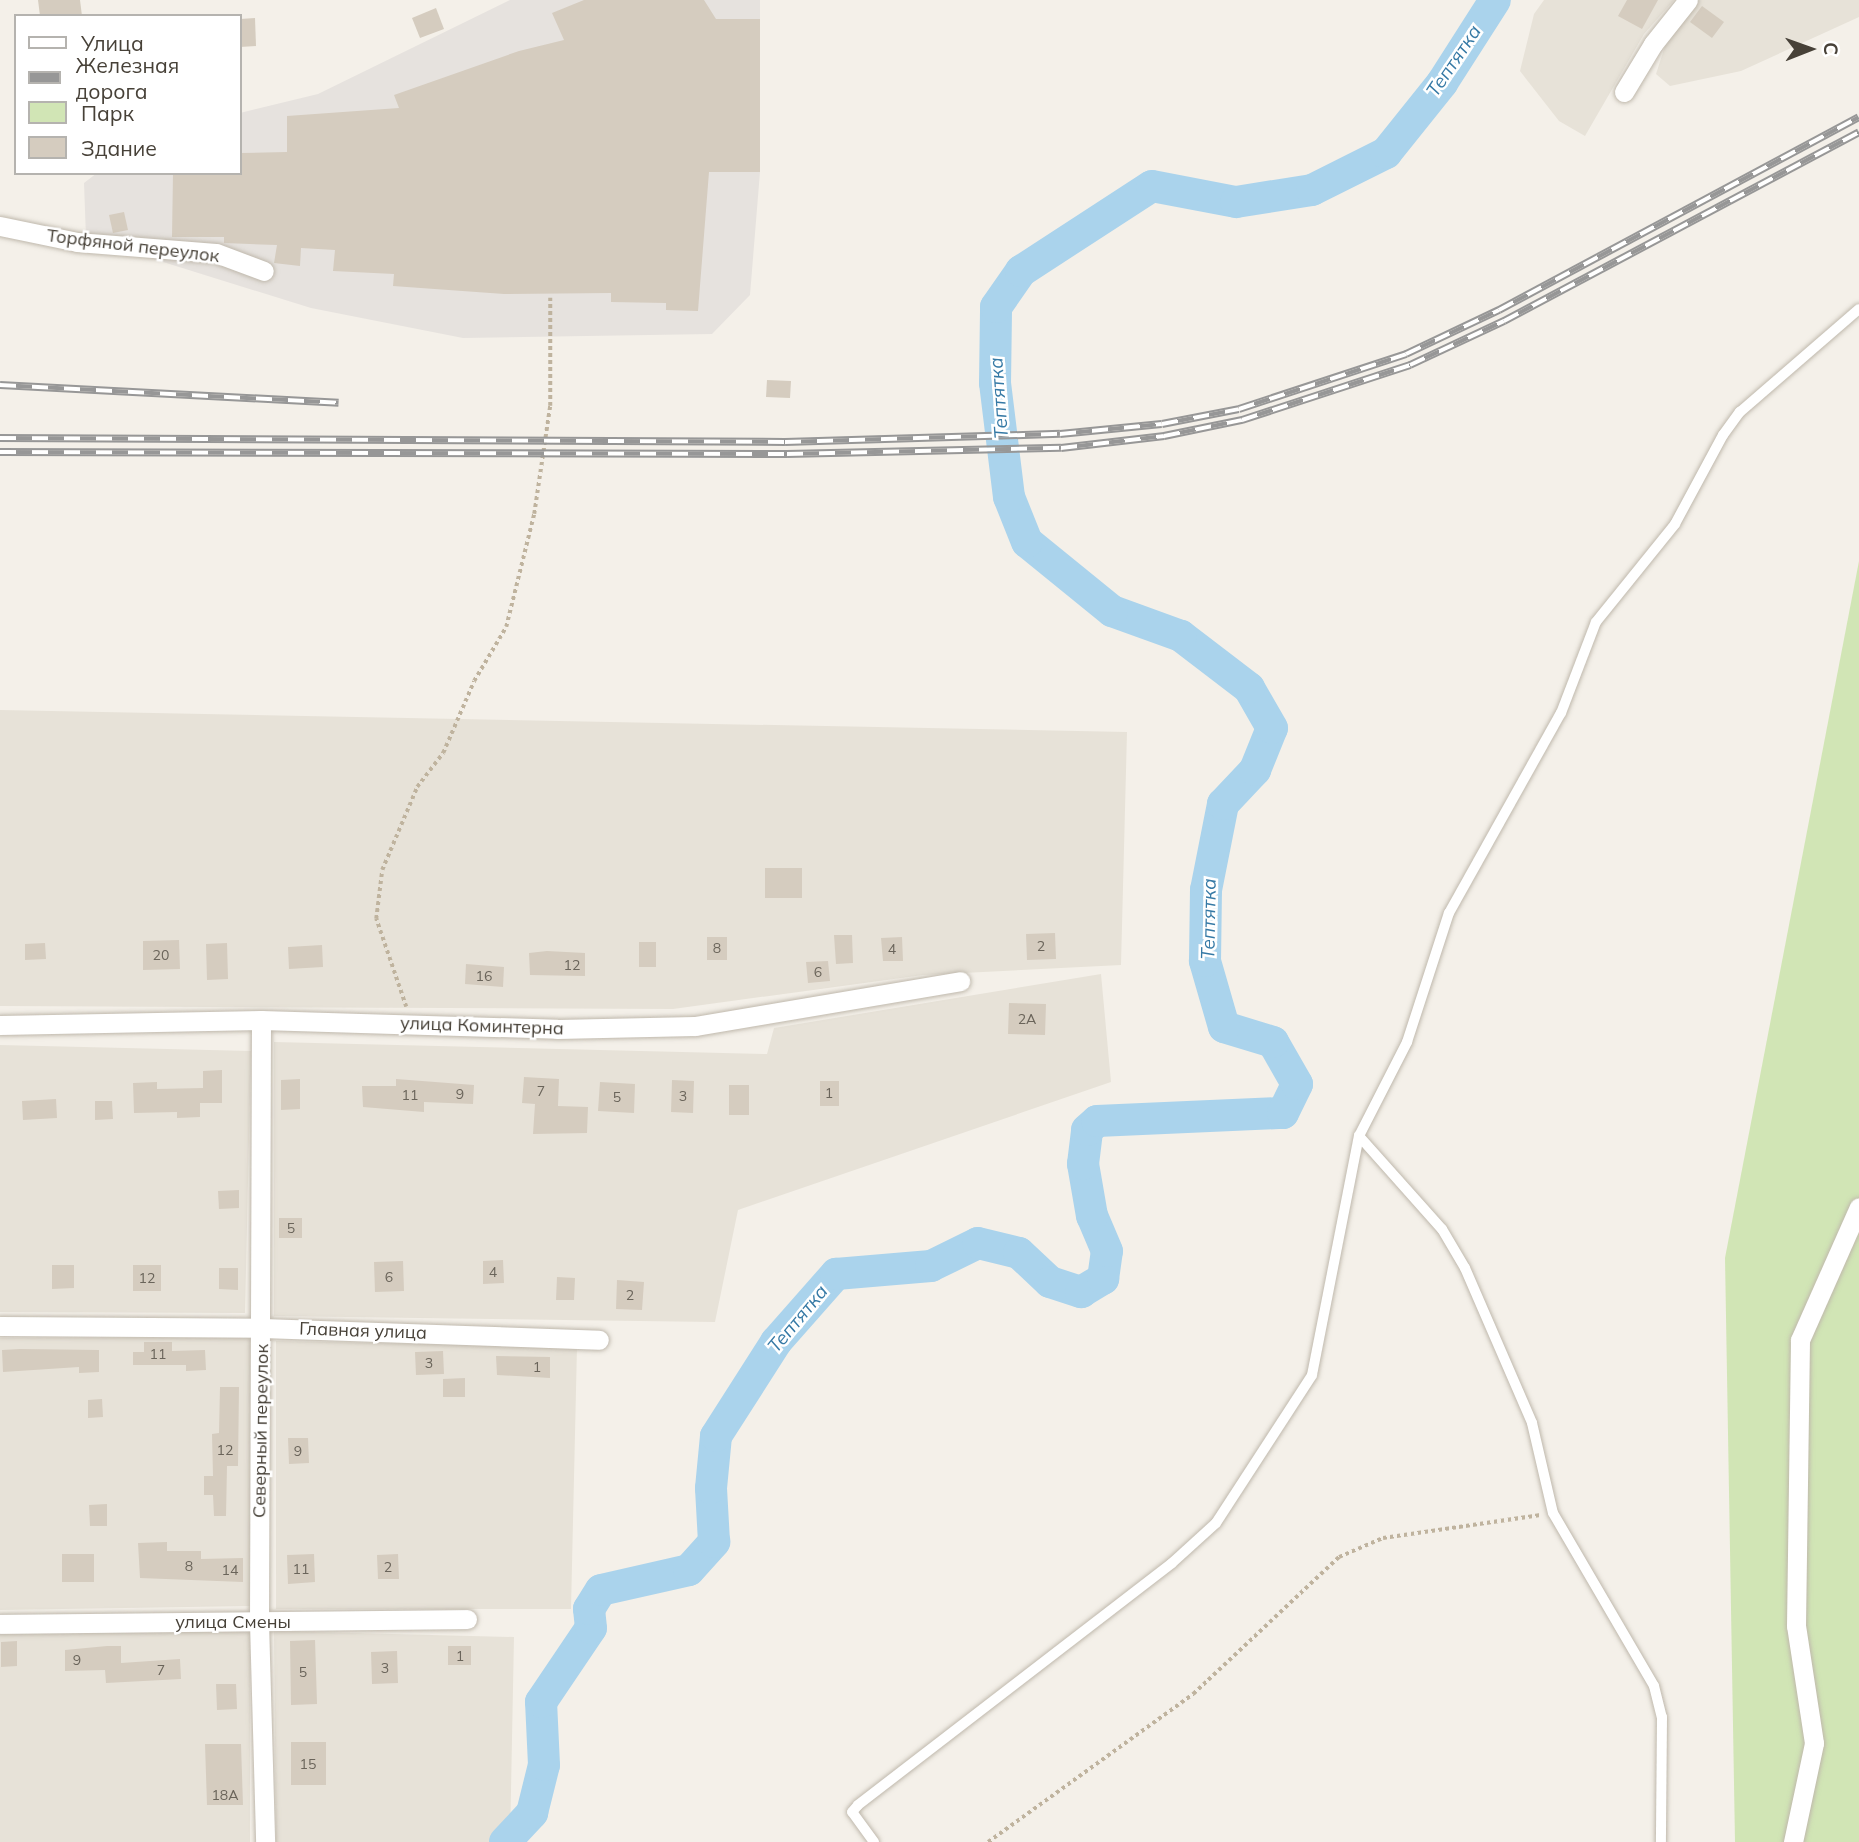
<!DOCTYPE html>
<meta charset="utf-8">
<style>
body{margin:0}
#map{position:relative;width:1859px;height:1842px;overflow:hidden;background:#f4f0e9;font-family:Mulish,sans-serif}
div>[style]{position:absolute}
.residential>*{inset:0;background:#e7e2d8}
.industrial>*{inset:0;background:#e6e2de}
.green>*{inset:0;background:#d1e5b5}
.river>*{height:32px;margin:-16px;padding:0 16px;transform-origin:16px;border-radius:16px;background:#aad3ec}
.building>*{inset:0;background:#d5ccbf}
.path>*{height:3.5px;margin-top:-1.75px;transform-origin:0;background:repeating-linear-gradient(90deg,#bfb39e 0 3.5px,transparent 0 7px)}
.roads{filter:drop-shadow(0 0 2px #bfb8ac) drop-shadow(0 0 2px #bfb8ac)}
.lane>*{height:10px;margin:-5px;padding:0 5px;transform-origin:5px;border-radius:5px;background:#fff}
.street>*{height:19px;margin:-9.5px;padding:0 9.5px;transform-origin:9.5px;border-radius:9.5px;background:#fff}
.rail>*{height:8px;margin-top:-4px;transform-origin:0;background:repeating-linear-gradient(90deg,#fff 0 16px,#979797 0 32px);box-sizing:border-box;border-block:2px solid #979797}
span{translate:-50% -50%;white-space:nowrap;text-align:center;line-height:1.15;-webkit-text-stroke:5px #fff;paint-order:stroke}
.number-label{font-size:14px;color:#6a645a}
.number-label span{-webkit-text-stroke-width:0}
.street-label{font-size:18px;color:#474138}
.water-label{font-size:19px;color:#3579a5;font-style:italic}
.legend{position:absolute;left:14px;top:14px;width:228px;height:161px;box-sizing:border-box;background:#fff;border:2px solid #b5b3af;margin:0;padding:9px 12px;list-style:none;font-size:21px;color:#474138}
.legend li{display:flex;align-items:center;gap:14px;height:35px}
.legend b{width:35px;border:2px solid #b5b3af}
.north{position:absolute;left:1775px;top:14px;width:70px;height:70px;-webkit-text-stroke:5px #fff;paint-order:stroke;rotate:89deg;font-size:19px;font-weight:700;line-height:28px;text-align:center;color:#474138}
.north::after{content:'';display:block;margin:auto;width:24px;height:32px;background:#474138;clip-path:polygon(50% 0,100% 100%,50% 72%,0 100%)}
</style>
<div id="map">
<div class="residential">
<i style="clip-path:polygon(1544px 0,1674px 0,1644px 34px,1585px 136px,1559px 121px,1520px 71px,1534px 14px)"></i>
<i style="clip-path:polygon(1699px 0,1859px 0,1859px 17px,1741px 71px,1670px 86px,1656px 74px,1665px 46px)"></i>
<i style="clip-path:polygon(0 710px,1127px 732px,1121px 965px,923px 975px,673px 1009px,0 1006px)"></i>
<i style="clip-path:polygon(1101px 974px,1111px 1082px,738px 1210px,715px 1322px,274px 1316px,274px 1042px,767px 1054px,774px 1028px)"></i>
<i style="clip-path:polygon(0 1045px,251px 1051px,245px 1313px,0 1312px)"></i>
<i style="clip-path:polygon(250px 1337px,250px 1606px,0 1610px,0 1338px)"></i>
<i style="clip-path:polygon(276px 1341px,577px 1347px,571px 1609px,276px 1609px)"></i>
<i style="clip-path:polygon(250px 1631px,250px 1842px,0 1842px,0 1632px)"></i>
<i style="clip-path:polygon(274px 1631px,514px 1637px,510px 1842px,276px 1842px)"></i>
</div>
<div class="industrial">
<i style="clip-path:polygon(510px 0,760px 0,760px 172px,750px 295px,712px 334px,463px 338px,311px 308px,86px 238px,84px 183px,97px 173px,240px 173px,240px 113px,318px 94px)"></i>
</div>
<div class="green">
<i style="clip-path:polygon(1859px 561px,1859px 1842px,1735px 1842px,1725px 1258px)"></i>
</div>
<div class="river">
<i style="left:505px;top:1842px;width:40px;rotate:-47deg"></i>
<i style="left:532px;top:1813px;width:49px;rotate:-76deg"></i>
<i style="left:544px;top:1765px;width:63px;rotate:-92.7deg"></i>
<i style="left:541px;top:1702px;width:89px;rotate:-56deg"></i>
<i style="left:591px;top:1628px;width:19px;rotate:-96deg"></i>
<i style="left:589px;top:1609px;width:22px;rotate:-58deg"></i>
<i style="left:601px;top:1590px;width:90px;rotate:-12.8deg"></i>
<i style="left:689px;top:1570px;width:38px;rotate:-48deg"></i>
<i style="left:714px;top:1542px;width:54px;rotate:-93.2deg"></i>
<i style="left:711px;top:1488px;width:52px;rotate:-84.5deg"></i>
<i style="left:716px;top:1436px;width:112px;rotate:-57.4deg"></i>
<i style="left:776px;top:1342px;width:91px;rotate:-48.6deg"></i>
<i style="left:836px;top:1274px;width:95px;rotate:-4.8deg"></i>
<i style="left:931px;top:1266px;width:52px;rotate:-26.1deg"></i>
<i style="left:978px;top:1243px;width:42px;rotate:13.7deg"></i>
<i style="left:1019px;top:1253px;width:42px;rotate:43.1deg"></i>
<i style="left:1050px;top:1282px;width:33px;rotate:18deg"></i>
<i style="left:1081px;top:1292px;width:26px;rotate:-31deg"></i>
<i style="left:1103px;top:1279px;width:28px;rotate:-82deg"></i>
<i style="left:1107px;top:1251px;width:38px;rotate:-113deg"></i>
<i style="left:1092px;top:1216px;width:53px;rotate:-99.8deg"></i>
<i style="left:1083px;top:1164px;width:34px;rotate:-83deg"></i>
<i style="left:1087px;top:1130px;width:13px;rotate:-42deg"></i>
<i style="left:1097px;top:1121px;width:186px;rotate:-2.5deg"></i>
<i style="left:1283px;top:1113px;width:32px;rotate:-64deg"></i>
<i style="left:1297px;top:1084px;width:48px;rotate:-119.7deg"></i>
<i style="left:1273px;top:1042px;width:51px;rotate:-163deg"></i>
<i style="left:1224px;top:1027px;width:69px;rotate:-106.1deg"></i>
<i style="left:1205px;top:961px;width:71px;rotate:-89.2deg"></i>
<i style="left:1206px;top:890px;width:88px;rotate:-78.8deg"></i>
<i style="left:1223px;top:804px;width:47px;rotate:-46.7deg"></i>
<i style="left:1255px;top:770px;width:45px;rotate:-68deg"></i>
<i style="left:1272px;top:728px;width:46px;rotate:-119.9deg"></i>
<i style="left:1249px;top:688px;width:86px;rotate:-142.6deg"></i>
<i style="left:1181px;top:636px;width:73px;rotate:-160.1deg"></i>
<i style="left:1112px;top:611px;width:109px;rotate:-140.9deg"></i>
<i style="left:1027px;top:542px;width:48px;rotate:-111.8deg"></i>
<i style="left:1009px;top:497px;width:115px;rotate:-97deg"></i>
<i style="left:995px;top:383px;width:76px;rotate:-89.2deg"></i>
<i style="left:996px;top:307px;width:44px;rotate:-55.2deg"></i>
<i style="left:1021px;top:271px;width:156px;rotate:-33deg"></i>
<i style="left:1152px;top:186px;width:86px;rotate:10.8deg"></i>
<i style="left:1236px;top:202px;width:77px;rotate:-9deg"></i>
<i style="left:1312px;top:190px;width:83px;rotate:-26.6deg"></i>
<i style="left:1386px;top:153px;width:90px;rotate:-51.3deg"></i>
<i style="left:1442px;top:83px;width:98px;rotate:-57.4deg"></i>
</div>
<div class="building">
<i style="clip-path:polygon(38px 0,80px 0,82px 16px,40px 16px)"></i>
<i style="clip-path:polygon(584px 0,704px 0,716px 19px,760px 19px,760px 172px,709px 172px,698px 311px,666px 310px,666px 303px,611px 302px,611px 293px,504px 294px,393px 286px,394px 274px,333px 271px,335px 250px,301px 248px,300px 266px,274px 263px,277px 245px,224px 243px,224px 237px,172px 237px,173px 173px,240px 173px,240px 153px,287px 152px,287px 116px,399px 108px,394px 95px,519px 51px,564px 40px,552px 13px)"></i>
<i style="clip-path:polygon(1627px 0,1658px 0,1642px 29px,1618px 16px)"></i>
<i style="clip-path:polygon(1702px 6px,1724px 22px,1712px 38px,1690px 22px)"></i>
<i style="clip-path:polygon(436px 8px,444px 29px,420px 38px,412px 18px)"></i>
<i style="clip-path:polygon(255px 18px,256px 46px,240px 47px,240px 19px)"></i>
<i style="clip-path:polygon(124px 212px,128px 230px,113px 233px,109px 215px)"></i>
<i style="clip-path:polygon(767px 380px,791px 381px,790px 398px,766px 397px)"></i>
<i style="clip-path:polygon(765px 868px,802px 868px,802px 898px,765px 898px)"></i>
<i style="clip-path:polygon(1055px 933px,1056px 959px,1027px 960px,1026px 934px)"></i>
<i style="clip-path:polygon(834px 935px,852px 935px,853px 963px,836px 964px)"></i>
<i style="clip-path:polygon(707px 937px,727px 937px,727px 960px,707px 960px)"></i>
<i style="clip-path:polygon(902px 937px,903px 961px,883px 961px,881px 938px)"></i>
<i style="clip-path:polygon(179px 940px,180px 969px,143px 970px,143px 941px)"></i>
<i style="clip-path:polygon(639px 942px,656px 942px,656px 967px,639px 967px)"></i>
<i style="clip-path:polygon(45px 943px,46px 959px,25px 960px,25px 944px)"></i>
<i style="clip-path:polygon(227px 943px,228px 979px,207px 980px,206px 944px)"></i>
<i style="clip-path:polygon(322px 945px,323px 967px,289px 969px,288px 947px)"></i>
<i style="clip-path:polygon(547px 951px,585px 953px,585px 976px,530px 975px,529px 953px)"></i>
<i style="clip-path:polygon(828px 961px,830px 981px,808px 983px,806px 962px)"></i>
<i style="clip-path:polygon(466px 964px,504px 967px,503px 987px,465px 984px)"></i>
<i style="clip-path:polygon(1009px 1003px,1046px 1004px,1045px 1035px,1008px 1034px)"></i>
<i style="clip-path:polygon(222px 1070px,222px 1103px,200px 1103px,200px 1117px,177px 1118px,177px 1112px,134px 1113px,133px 1083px,157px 1082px,157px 1089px,203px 1088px,203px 1071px)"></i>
<i style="clip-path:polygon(524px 1077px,559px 1079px,558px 1106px,588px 1107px,587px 1133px,533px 1134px,535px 1104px,522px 1103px)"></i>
<i style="clip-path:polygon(300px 1079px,300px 1109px,281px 1110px,281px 1080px)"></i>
<i style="clip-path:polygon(396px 1079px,474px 1085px,473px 1104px,424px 1102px,424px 1112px,363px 1107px,362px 1086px,396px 1086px)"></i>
<i style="clip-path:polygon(672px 1080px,694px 1081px,693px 1113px,671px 1112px)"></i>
<i style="clip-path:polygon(820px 1081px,839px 1081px,839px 1106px,820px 1106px)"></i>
<i style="clip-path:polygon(600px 1082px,635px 1084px,634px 1113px,598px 1111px)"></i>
<i style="clip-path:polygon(729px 1085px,749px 1085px,749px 1115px,729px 1115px)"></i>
<i style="clip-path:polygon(56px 1099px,57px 1118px,23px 1120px,22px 1101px)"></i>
<i style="clip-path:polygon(95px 1101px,112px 1101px,113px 1119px,95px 1120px)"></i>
<i style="clip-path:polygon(239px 1190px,239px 1208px,219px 1209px,218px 1191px)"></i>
<i style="clip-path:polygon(279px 1218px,302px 1218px,302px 1238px,279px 1238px)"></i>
<i style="clip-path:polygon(503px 1260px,504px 1283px,483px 1284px,483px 1261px)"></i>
<i style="clip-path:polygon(403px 1261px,404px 1291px,375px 1292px,374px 1262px)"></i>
<i style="clip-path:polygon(52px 1265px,74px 1265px,74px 1288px,52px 1289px)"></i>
<i style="clip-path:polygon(133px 1265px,161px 1265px,161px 1291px,133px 1291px)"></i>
<i style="clip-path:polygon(219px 1268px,238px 1268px,238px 1290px,219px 1289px)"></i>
<i style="clip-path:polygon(557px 1277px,575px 1278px,574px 1300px,556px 1300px)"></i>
<i style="clip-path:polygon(617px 1280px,644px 1282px,642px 1310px,616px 1309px)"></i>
<i style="clip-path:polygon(144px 1342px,172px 1342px,172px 1351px,205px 1350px,206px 1370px,186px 1371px,186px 1365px,133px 1365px,133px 1352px,144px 1352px)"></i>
<i style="clip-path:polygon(20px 1349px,99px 1350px,99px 1372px,79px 1373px,79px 1367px,3px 1372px,2px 1350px)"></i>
<i style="clip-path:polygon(443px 1351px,444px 1374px,416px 1375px,415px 1352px)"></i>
<i style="clip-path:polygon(496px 1356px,550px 1357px,550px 1378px,497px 1375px)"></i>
<i style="clip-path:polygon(465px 1378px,465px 1397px,443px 1397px,443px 1379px)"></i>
<i style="clip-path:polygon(220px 1387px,239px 1387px,238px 1466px,227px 1466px,226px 1516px,214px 1516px,213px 1495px,204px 1495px,204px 1476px,213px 1476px,212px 1434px,219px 1433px)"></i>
<i style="clip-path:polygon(102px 1399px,103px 1417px,88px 1418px,88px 1400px)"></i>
<i style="clip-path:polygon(288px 1438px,308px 1438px,309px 1463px,289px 1464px)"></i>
<i style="clip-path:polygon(107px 1504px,107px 1526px,90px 1526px,89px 1505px)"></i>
<i style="clip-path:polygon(167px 1542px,167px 1551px,201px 1551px,201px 1559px,243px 1558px,243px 1582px,140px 1578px,138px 1543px)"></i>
<i style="clip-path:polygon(62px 1554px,94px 1554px,94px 1582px,62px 1582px)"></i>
<i style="clip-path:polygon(314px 1554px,315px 1582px,288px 1584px,287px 1555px)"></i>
<i style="clip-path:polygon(398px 1554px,399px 1579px,378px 1579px,377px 1555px)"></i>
<i style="clip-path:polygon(315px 1640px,317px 1704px,291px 1705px,290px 1641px)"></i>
<i style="clip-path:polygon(17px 1641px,17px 1666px,1px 1667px,1px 1642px)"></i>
<i style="clip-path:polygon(107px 1646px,121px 1646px,121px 1663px,180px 1659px,181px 1679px,106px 1683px,105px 1670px,65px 1671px,65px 1650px)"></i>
<i style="clip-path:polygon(448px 1646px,471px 1646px,471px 1665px,448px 1665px)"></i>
<i style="clip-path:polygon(397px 1651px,398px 1683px,372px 1684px,371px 1652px)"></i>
<i style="clip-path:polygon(216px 1684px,236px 1684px,237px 1709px,217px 1710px)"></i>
<i style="clip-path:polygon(291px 1742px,326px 1742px,326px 1785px,291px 1785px)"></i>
<i style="clip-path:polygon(205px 1744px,241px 1744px,243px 1805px,207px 1805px)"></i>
</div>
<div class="path">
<i style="left:406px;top:1007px;width:93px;rotate:-108.8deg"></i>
<i style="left:376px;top:919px;width:49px;rotate:-83deg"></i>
<i style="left:382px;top:870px;width:90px;rotate:-67.1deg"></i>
<i style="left:417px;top:787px;width:43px;rotate:-52.6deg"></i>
<i style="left:443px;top:753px;width:78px;rotate:-66.7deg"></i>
<i style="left:474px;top:681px;width:63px;rotate:-59.3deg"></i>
<i style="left:506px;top:627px;width:116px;rotate:-76.1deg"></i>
<i style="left:534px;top:514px;width:109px;rotate:-81.6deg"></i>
<i style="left:550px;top:406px;width:108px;rotate:-90deg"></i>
<i style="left:988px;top:1842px;width:253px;rotate:-35.8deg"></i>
<i style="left:1193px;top:1694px;width:200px;rotate:-43.2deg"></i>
<i style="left:1339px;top:1557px;width:48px;rotate:-23.4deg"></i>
<i style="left:1383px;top:1538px;width:159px;rotate:-8.3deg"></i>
</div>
<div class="roads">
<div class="lane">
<i style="left:1359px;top:1136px;width:125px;rotate:48.3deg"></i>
<i style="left:1442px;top:1229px;width:45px;rotate:59.5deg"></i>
<i style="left:1465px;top:1268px;width:169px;rotate:66.6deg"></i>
<i style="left:1532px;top:1423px;width:92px;rotate:76.9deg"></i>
<i style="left:1553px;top:1513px;width:200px;rotate:59.7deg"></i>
<i style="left:1654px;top:1686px;width:32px;rotate:76deg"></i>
<i style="left:1662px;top:1717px;width:125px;rotate:90.5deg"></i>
<i style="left:874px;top:1842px;width:37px;rotate:-126deg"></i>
<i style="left:852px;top:1812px;width:9px;rotate:-49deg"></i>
<i style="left:858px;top:1805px;width:396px;rotate:-37.6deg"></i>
<i style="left:1172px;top:1563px;width:59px;rotate:-42.3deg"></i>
<i style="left:1216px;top:1523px;width:176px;rotate:-57deg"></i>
<i style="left:1312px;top:1375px;width:244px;rotate:-78.9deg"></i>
<i style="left:1359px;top:1136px;width:106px;rotate:-62.9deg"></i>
<i style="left:1407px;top:1042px;width:136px;rotate:-72deg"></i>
<i style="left:1449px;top:913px;width:229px;rotate:-60.8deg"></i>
<i style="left:1561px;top:713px;width:97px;rotate:-69deg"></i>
<i style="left:1596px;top:622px;width:126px;rotate:-51.1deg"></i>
<i style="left:1675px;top:524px;width:101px;rotate:-61.7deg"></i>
<i style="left:1723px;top:435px;width:29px;rotate:-54deg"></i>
<i style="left:1740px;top:412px;width:157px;rotate:-40.9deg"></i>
</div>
<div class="street">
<i style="left:1624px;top:92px;width:56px;rotate:-58.9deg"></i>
<i style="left:1653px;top:44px;width:56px;rotate:-51.5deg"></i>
<i style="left:0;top:226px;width:79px;rotate:11.7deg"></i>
<i style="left:77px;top:242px;width:139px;rotate:4.5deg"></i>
<i style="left:216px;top:253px;width:51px;rotate:20.6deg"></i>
<i style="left:261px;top:1020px;width:602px;rotate:90.19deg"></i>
<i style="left:259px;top:1622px;width:220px;rotate:88.4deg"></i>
<i style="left:0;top:1025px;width:261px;rotate:-1.1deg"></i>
<i style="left:261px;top:1020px;width:296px;rotate:1.7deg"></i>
<i style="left:557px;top:1029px;width:138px;rotate:-1.2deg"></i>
<i style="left:695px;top:1026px;width:269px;rotate:-9.6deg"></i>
<i style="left:0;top:1326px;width:262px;rotate:0.4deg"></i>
<i style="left:262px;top:1328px;width:337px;rotate:2deg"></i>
<i style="left:0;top:1624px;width:467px;rotate:-0.6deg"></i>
<i style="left:1793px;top:1842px;width:101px;rotate:-78deg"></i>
<i style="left:1814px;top:1743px;width:118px;rotate:-98.7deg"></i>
<i style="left:1796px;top:1626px;width:286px;rotate:-89.2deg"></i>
<i style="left:1800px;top:1340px;width:145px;rotate:-66.1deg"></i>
</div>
</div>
<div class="rail">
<i style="left:0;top:385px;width:339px;rotate:3deg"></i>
<i style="left:0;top:438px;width:785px;rotate:0.29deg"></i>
<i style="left:785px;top:442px;width:275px;rotate:-1.7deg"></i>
<i style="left:1060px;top:434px;width:102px;rotate:-5.6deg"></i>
<i style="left:1162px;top:424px;width:78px;rotate:-11deg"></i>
<i style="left:1239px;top:409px;width:176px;rotate:-18.2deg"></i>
<i style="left:1406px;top:354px;width:103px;rotate:-25.3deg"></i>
<i style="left:1499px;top:310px;width:408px;rotate:-28.2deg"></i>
<i style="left:0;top:452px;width:787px;rotate:0.15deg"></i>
<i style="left:787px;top:454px;width:274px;rotate:-1.3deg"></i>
<i style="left:1061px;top:448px;width:104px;rotate:-6.6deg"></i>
<i style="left:1164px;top:436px;width:80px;rotate:-11.6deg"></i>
<i style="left:1242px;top:420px;width:177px;rotate:-18.1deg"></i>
<i style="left:1410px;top:365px;width:104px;rotate:-25.1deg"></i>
<i style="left:1504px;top:321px;width:402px;rotate:-28deg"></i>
</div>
<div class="number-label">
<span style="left:1041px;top:946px">2</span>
<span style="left:717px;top:948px">8</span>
<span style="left:892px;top:949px">4</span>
<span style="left:161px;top:955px">20</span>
<span style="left:572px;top:965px">12</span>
<span style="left:818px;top:972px">6</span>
<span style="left:484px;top:976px">16</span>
<span style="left:1027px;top:1019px">2А</span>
<span style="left:541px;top:1091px">7</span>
<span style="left:829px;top:1093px">1</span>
<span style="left:460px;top:1094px">9</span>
<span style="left:410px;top:1095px">11</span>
<span style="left:683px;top:1096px">3</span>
<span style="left:617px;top:1097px">5</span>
<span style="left:291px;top:1228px">5</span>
<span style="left:493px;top:1272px">4</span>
<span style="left:389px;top:1277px">6</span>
<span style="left:147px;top:1278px">12</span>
<span style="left:630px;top:1295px">2</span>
<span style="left:158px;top:1354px">11</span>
<span style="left:429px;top:1363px">3</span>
<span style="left:537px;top:1367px">1</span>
<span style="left:225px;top:1450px">12</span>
<span style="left:298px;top:1451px">9</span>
<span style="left:189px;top:1566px">8</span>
<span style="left:388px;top:1567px">2</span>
<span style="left:301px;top:1569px">11</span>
<span style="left:230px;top:1570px">14</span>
<span style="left:460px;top:1656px">1</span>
<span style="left:77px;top:1660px">9</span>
<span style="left:385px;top:1668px">3</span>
<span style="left:161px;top:1670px">7</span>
<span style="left:303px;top:1672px">5</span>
<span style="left:308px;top:1764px">15</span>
<span style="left:225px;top:1795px">18А</span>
</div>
<div class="street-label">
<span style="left:133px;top:246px;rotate:7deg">Торфяной переулок</span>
<span style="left:482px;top:1026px;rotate:2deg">улица Коминтерна</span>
<span style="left:363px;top:1331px;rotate:2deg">Главная улица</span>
<span style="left:261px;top:1431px;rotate:-89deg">Северный переулок</span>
<span style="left:233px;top:1622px">улица Смены</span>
</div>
<div class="water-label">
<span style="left:1454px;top:61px;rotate:-56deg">Тептятка</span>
<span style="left:999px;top:398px;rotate:-94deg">Тептятка</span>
<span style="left:1209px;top:919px;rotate:-89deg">Тептятка</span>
<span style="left:798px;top:1319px;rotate:-50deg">Тептятка</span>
</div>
<ul class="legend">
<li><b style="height:9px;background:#fff"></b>Улица</li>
<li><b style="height:9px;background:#979797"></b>Железная дорога</li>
<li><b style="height:19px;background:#d1e5b5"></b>Парк</li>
<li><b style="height:19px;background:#d5ccbf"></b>Здание</li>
</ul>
<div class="north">С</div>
</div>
